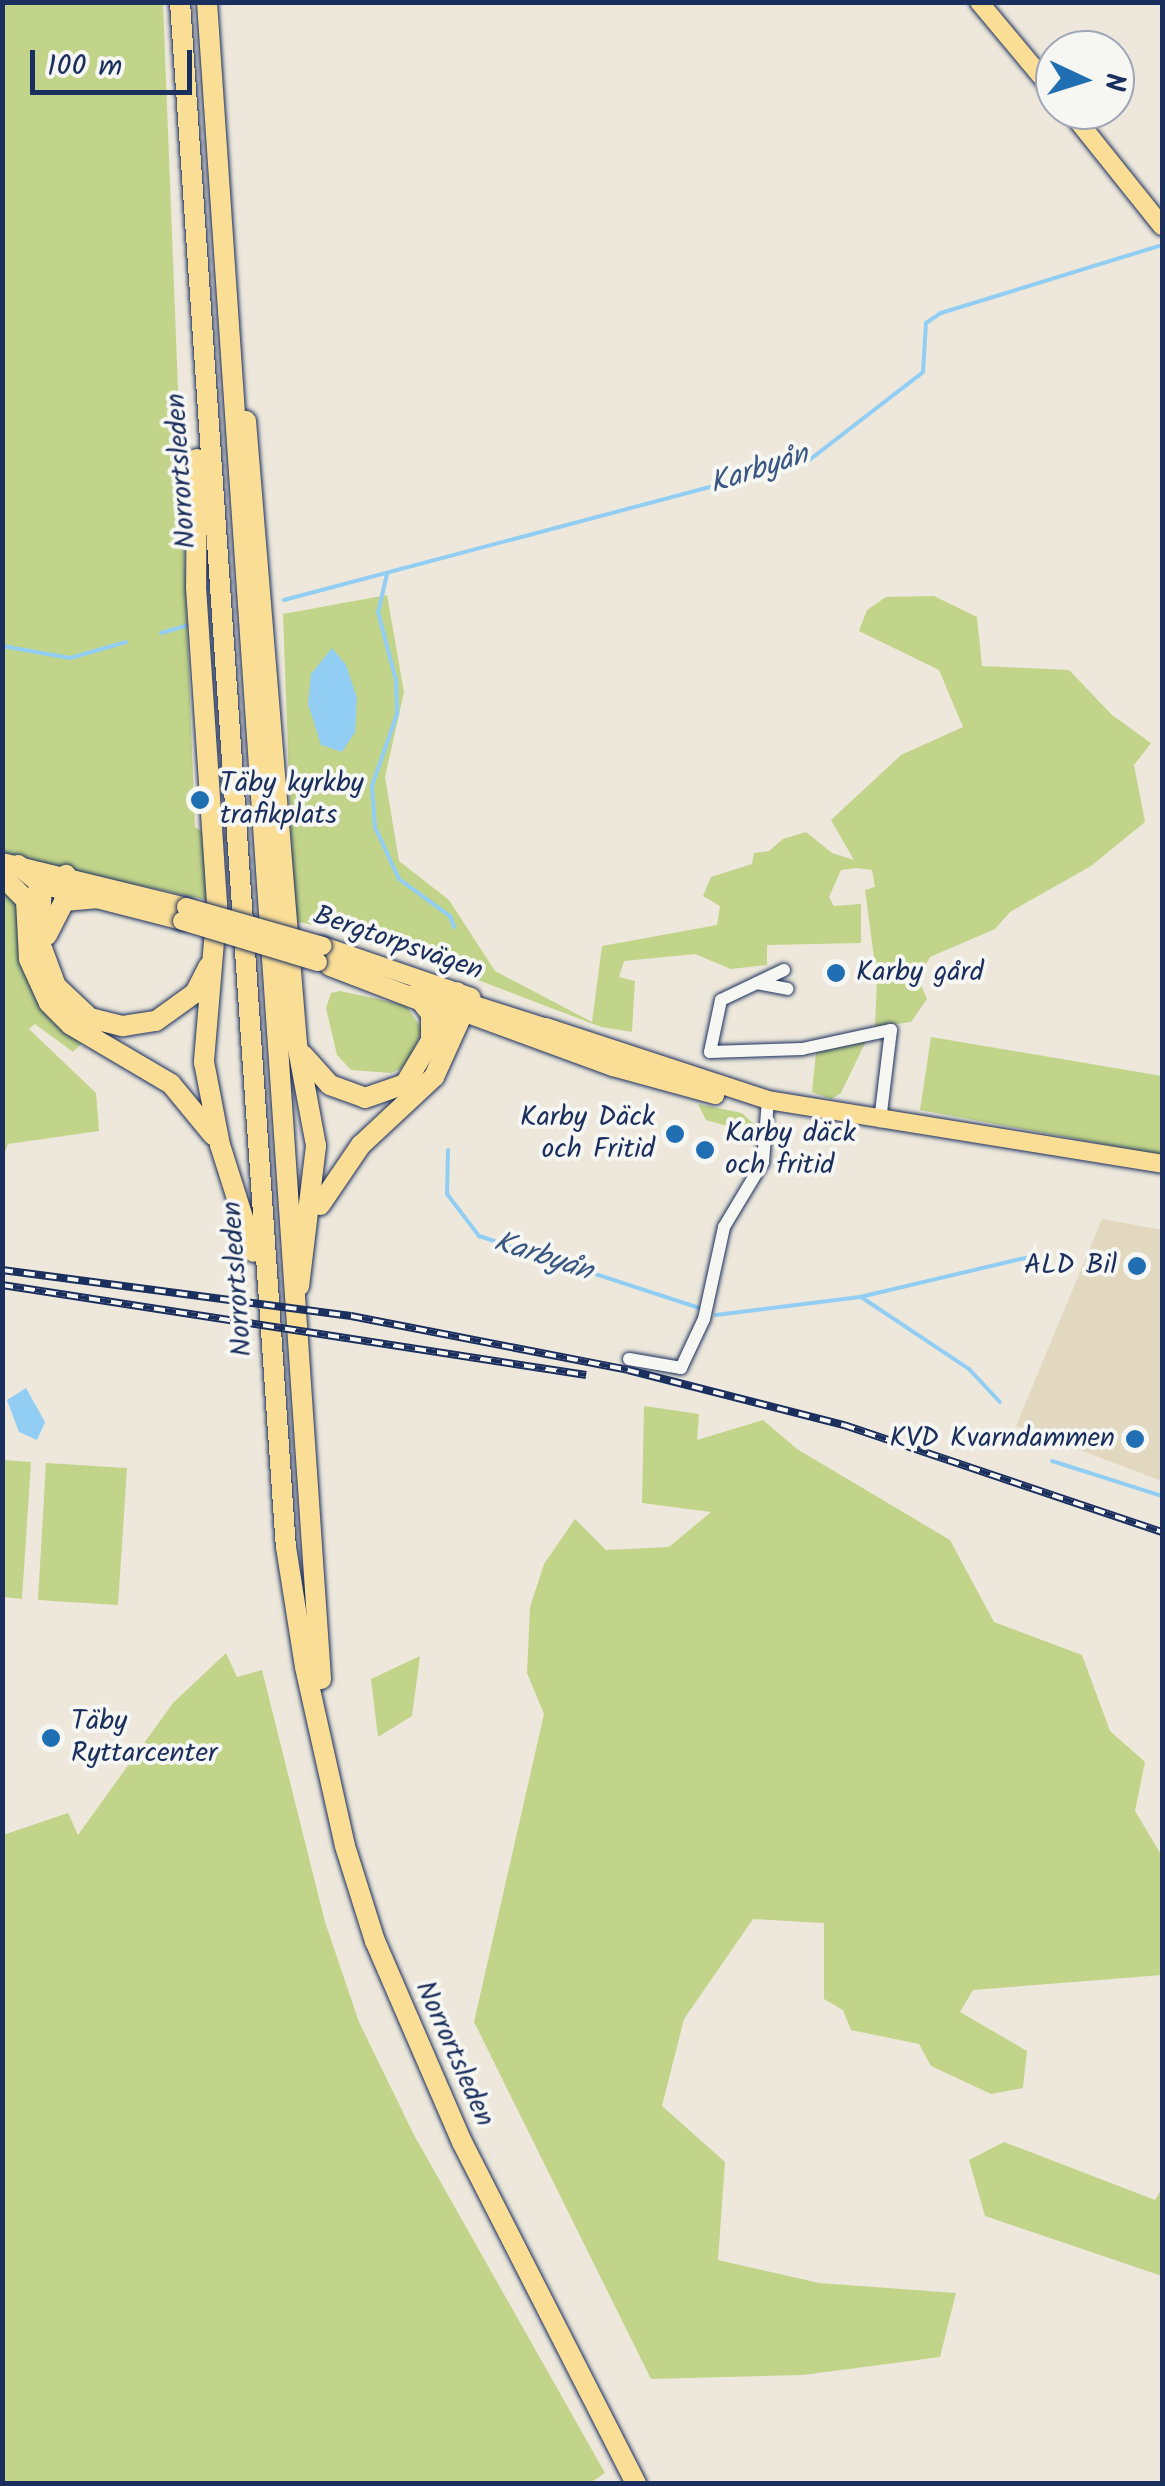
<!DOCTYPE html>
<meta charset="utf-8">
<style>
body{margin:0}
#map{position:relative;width:1165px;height:2486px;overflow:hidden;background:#ede8db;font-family:Kalam,sans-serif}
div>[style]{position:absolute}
.built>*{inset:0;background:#e2d7bf}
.green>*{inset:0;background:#c1d489}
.water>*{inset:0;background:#92cef3}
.stream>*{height:4px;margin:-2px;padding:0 2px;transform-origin:2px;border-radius:2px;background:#92cef3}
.roads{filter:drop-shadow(0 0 2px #1b2f5e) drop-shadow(0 0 2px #1b2f5e)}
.minor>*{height:12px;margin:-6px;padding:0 6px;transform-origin:6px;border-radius:6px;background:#f6f6f2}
.major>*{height:18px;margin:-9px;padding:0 9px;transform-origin:9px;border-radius:9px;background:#fbde96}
.highway>*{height:20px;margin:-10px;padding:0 10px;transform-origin:10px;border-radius:10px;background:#fbde96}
.rail>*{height:8px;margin-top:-4px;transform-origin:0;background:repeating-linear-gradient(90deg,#f6f6f2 0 11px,#1b2f5e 0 22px);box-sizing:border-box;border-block:2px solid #1b2f5e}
.bridges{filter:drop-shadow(0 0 2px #1b2f5e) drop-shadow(0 0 2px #1b2f5e)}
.major-bridge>*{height:18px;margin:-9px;padding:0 9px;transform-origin:9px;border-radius:9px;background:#fbde96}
.dots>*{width:28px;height:28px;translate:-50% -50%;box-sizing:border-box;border:5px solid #f6f6f2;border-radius:50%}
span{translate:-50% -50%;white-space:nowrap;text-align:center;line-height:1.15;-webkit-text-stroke:8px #f6f6f2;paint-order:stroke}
.street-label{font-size:28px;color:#1b2f5e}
.poi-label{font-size:28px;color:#1b2f5e}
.left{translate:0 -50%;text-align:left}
.right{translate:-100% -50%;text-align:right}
.water-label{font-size:30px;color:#395783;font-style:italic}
.frame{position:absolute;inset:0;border:5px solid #1b2f5e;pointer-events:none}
.north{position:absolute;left:1035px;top:30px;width:100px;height:100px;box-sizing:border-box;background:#f6f6f2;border:2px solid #9ea6b7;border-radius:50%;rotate:94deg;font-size:28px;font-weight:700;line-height:40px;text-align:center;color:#1b2f5e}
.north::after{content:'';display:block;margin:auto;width:35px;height:45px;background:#1f6fb2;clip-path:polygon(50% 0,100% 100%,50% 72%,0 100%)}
.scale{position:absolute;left:30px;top:50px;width:162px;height:45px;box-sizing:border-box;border:5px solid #1b2f5e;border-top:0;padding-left:12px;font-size:30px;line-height:35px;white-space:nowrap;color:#1b2f5e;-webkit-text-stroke:8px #f6f6f2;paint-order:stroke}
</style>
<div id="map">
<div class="built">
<i style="clip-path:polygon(1102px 1219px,1162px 1230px,1162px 1481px,1016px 1426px)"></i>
</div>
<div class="green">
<i style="clip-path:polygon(3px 3px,163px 3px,195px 827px,203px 832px,213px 901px,3px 857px)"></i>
<i style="clip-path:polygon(387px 595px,404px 692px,385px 777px,399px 861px,449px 900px,495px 971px,592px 1022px,602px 946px,717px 925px,720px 906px,703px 896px,711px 877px,752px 864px,754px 853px,769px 851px,783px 839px,806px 832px,832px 853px,854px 860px,831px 820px,901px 755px,963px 727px,939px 670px,859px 631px,867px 610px,886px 597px,934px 596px,977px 617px,982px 666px,1069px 670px,1112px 715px,1151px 743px,1134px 765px,1145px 822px,1091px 866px,1010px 912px,995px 929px,930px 957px,918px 978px,927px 999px,911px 1022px,875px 1027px,877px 980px,865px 890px,875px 887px,872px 870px,857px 868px,841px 870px,829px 897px,834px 906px,861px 904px,861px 943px,767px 945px,767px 965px,731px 969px,695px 954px,624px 961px,619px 977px,635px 981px,632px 1032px,601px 1027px,355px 933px,294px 921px,283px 614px)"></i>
<i style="clip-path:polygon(3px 885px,15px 890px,32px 991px,81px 1044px,73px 1052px,35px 1024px,29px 1029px,96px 1093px,99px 1131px,8px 1144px,3px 1158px)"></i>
<i style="clip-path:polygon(340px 991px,406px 1005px,422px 1030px,407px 1066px,391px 1073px,351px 1070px,337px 1055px,326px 1008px,331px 993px)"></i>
<i style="clip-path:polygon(931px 1037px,1162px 1076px,1162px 1155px,920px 1110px)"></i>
<i style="clip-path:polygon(866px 1041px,841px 1093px,831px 1099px,812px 1092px,816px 1052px)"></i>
<i style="clip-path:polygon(698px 1104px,742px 1113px,757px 1127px,745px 1131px,706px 1120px)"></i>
<i style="clip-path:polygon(644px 1406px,699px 1414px,697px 1440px,763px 1420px,797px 1449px,950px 1540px,994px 1622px,1082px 1655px,1110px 1731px,1145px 1762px,1135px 1811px,1162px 1856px,1162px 1975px,973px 1990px,960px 2012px,1027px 2051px,1023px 2088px,991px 2094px,931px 2066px,919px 2044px,851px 2030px,843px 2010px,824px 1999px,824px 1923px,753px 1919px,684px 2019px,662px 2106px,725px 2162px,718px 2260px,819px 2283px,956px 2293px,940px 2357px,803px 2375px,651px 2379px,474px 2022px,544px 1714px,527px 1673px,530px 1607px,544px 1564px,575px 1519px,606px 1550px,669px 1547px,711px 1512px,642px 1503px)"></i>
<i style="clip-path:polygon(3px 1460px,31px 1462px,22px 1599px,3px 1597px)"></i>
<i style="clip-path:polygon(46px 1463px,127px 1468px,118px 1605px,38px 1600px)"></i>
<i style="clip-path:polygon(226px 1653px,237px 1677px,262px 1670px,325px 1922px,359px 2022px,414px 2135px,605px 2473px,590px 2483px,3px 2483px,3px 1835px,68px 1813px,78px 1835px,173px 1703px)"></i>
<i style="clip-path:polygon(420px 1656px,412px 1716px,378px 1737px,371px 1679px)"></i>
<i style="clip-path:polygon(1004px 2142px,1155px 2200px,1162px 2189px,1162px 2276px,985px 2216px,969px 2160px)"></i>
</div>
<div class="water">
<i style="clip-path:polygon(332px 648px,346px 665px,357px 698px,355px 732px,342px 752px,321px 745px,308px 704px,311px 674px)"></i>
<i style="clip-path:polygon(26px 1388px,45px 1422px,37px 1440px,19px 1432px,7px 1400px)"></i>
</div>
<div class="stream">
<i style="left:387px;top:574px;width:39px;rotate:103deg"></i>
<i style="left:378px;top:612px;width:70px;rotate:75.2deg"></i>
<i style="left:396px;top:680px;width:34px;rotate:88deg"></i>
<i style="left:397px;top:714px;width:76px;rotate:109.1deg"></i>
<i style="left:372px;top:786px;width:41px;rotate:85.8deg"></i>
<i style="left:375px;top:827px;width:57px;rotate:65.2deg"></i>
<i style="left:399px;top:879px;width:63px;rotate:36deg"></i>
<i style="left:450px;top:916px;width:12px;rotate:70deg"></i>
<i style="left:284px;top:600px;width:542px;rotate:-14.86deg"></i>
<i style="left:808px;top:461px;width:145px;rotate:-37.7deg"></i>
<i style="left:923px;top:372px;width:49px;rotate:-86.5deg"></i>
<i style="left:926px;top:323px;width:18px;rotate:-34deg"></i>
<i style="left:941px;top:313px;width:231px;rotate:-17.1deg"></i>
<i style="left:161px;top:633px;width:26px;rotate:-16deg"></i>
<i style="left:2px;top:646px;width:69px;rotate:10deg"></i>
<i style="left:70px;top:658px;width:58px;rotate:-15.9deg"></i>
<i style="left:448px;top:1150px;width:44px;rotate:91.3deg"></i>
<i style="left:447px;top:1194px;width:53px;rotate:52.7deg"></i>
<i style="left:479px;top:1236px;width:231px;rotate:18.1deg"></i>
<i style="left:861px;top:1297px;width:130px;rotate:33.7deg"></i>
<i style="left:969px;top:1369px;width:45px;rotate:46.8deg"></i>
<i style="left:716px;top:1315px;width:145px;rotate:-7.1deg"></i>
<i style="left:860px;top:1297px;width:170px;rotate:-13.3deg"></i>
<i style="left:1052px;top:1461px;width:115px;rotate:17.7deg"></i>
</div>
<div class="roads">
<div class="minor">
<i style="left:784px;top:970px;width:70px;rotate:154.5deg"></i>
<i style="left:721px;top:1000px;width:53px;rotate:101.9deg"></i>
<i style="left:710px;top:1052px;width:92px;rotate:-1.9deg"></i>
<i style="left:802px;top:1049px;width:91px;rotate:-12.1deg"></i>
<i style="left:891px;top:1030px;width:92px;rotate:96.9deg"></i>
<i style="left:757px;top:983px;width:31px;rotate:11deg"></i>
<i style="left:629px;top:1359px;width:53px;rotate:9.8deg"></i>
<i style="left:681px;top:1368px;width:54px;rotate:-64.9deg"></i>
<i style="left:704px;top:1319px;width:94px;rotate:-77.7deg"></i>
<i style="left:724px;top:1227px;width:76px;rotate:-59deg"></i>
<i style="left:763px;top:1162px;width:62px;rotate:-85.4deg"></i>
</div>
<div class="major">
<i style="left:979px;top:2px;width:119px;rotate:50.1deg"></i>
<i style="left:1069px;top:110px;width:149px;rotate:51.3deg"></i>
<i style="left:2px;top:862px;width:189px;rotate:13.7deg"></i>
<i style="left:42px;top:885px;width:145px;rotate:14.4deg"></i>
<i style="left:323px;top:946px;width:157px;rotate:19deg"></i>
<i style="left:413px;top:994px;width:213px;rotate:20.1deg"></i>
<i style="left:613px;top:1067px;width:106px;rotate:15.4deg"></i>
<i style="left:546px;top:1027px;width:234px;rotate:18.2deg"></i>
<i style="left:768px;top:1100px;width:399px;rotate:9.2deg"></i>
</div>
<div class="highway">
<i style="left:180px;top:2px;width:1549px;rotate:86.08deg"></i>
<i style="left:286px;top:1547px;width:121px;rotate:81deg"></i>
<i style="left:305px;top:1667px;width:183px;rotate:77.4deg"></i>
<i style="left:345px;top:1846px;width:100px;rotate:72.5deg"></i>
<i style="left:375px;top:1941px;width:219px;rotate:66.6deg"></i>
<i style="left:462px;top:2142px;width:384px;rotate:63deg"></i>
<i style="left:207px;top:2px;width:1681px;rotate:86.11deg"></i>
<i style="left:246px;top:421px;width:625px;rotate:85.32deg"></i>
<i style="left:297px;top:1044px;width:104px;rotate:79.4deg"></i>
<i style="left:316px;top:1146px;width:141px;rotate:96.9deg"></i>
<i style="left:197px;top:459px;width:128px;rotate:90.4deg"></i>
<i style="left:196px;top:587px;width:320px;rotate:86.2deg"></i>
<i style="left:217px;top:906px;width:157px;rotate:94.8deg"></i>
<i style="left:204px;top:1062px;width:85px;rotate:79.1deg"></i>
<i style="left:220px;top:1145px;width:112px;rotate:72.4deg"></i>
<i style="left:18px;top:865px;width:31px;rotate:40deg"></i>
<i style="left:42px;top:885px;width:55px;rotate:93.1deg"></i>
<i style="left:39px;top:940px;width:49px;rotate:69.7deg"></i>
<i style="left:56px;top:986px;width:47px;rotate:43.3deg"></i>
<i style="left:90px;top:1018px;width:34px;rotate:14deg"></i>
<i style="left:123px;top:1026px;width:33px;rotate:-9deg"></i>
<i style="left:156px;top:1021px;width:48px;rotate:-35.7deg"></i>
<i style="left:195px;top:993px;width:30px;rotate:-63deg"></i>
<i style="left:3px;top:877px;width:33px;rotate:45deg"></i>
<i style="left:26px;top:900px;width:59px;rotate:87.1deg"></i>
<i style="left:29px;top:959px;width:48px;rotate:65.6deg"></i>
<i style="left:49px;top:1003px;width:31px;rotate:45deg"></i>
<i style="left:71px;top:1025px;width:116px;rotate:30.5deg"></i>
<i style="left:171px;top:1084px;width:66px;rotate:50.5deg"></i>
<i style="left:35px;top:895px;width:37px;rotate:-33deg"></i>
<i style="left:47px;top:935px;width:38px;rotate:-63deg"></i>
<i style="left:64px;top:901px;width:35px;rotate:-5deg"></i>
<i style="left:330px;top:966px;width:97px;rotate:21deg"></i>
<i style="left:421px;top:1001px;width:16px;rotate:52deg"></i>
<i style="left:431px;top:1014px;width:23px;rotate:90deg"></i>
<i style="left:303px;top:1055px;width:40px;rotate:48deg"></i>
<i style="left:330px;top:1085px;width:37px;rotate:20deg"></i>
<i style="left:365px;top:1098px;width:42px;rotate:-19.3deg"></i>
<i style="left:405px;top:1084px;width:78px;rotate:-59.2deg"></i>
<i style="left:445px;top:1017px;width:24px;rotate:-35deg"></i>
<i style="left:465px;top:1003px;width:99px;rotate:17.7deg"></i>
<i style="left:320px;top:1205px;width:73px;rotate:-55.7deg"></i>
<i style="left:361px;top:1145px;width:100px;rotate:-43deg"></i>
<i style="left:434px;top:1077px;width:72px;rotate:-65.6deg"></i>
<i style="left:464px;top:1011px;width:20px;rotate:-110deg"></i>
</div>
</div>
<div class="rail">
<i style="left:2px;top:1270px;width:352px;rotate:7.5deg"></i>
<i style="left:351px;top:1316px;width:282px;rotate:11deg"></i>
<i style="left:628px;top:1370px;width:223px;rotate:14.3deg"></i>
<i style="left:844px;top:1425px;width:336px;rotate:18.6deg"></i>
<i style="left:2px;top:1285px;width:591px;rotate:8.76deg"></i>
</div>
<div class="bridges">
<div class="major-bridge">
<i style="left:186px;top:907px;width:142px;rotate:15.9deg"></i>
<i style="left:182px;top:921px;width:142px;rotate:16.8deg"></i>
</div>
</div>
<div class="dots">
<i style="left:200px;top:800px;background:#1f6fb2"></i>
<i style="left:836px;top:973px;background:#1f6fb2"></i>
<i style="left:675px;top:1134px;background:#1f6fb2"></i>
<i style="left:705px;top:1150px;background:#1f6fb2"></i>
<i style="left:1137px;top:1266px;background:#1f6fb2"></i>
<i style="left:1135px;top:1439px;background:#1f6fb2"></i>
<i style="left:51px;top:1738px;background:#1f6fb2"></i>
</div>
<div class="street-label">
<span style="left:182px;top:471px;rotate:-94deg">Norrortsleden</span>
<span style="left:398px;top:944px;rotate:19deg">Bergtorpsvägen</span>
<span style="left:238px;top:1279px;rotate:-94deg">Norrortsleden</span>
<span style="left:454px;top:2054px;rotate:66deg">Norrortsleden</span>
</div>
<div class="poi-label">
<span class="left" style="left:220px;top:800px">Täby kyrkby<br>trafikplats</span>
<span class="left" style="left:856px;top:973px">Karby gård</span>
<span class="right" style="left:655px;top:1134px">Karby Däck<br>och Fritid</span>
<span class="left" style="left:725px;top:1150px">Karby däck<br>och fritid</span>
<span class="right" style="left:1117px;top:1266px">ALD Bil</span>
<span class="right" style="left:1115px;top:1439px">KVD Kvarndammen</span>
<span class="left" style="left:71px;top:1738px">Täby<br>Ryttarcenter</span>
</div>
<div class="water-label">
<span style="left:759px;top:470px;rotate:-18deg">Karbyån</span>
<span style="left:543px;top:1257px;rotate:18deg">Karbyån</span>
</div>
<div class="frame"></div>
<div class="north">N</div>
<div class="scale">100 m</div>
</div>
